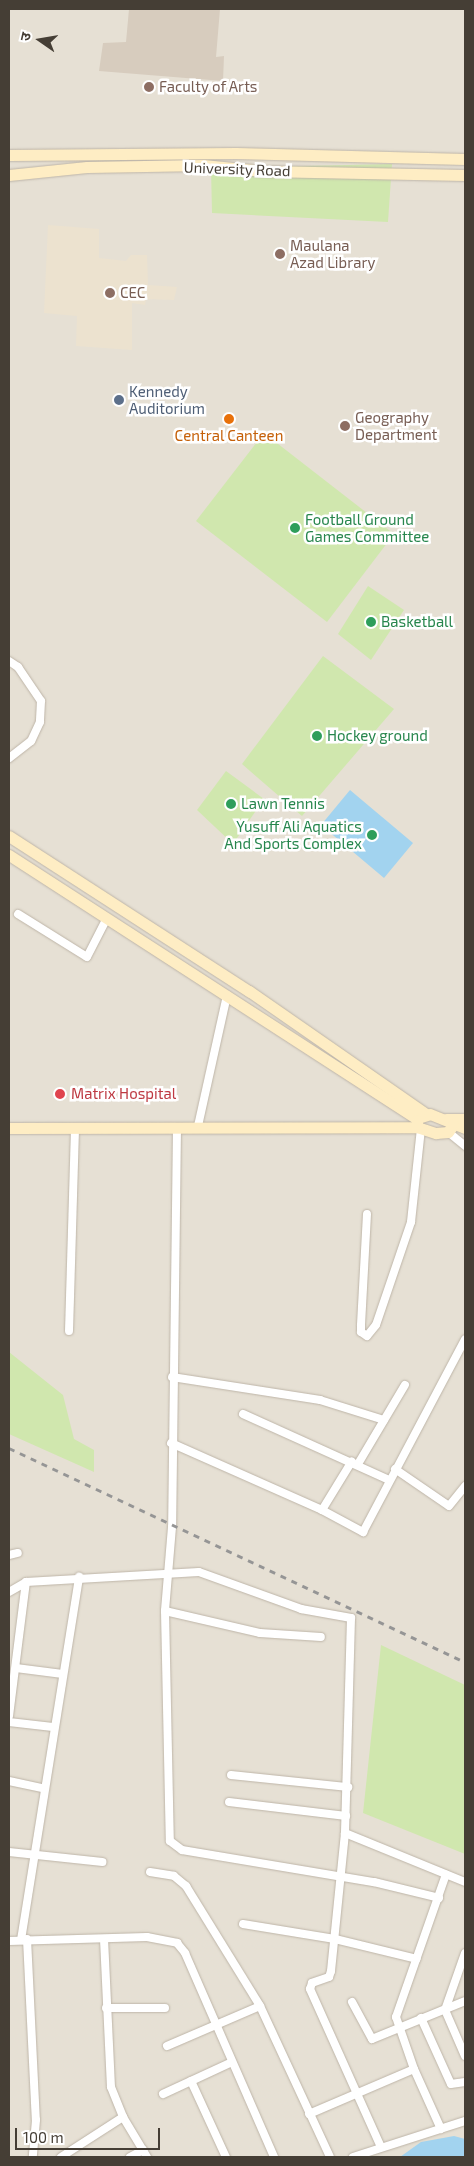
<!DOCTYPE html>
<meta charset="utf-8">
<style>
body{margin:0}
#map{position:relative;width:474px;height:2166px;overflow:hidden;background:#f3eee6;font-family:"Exo 2","Noto Sans Devanagari",sans-serif}
div>[style]{position:absolute}
.residential>*{inset:0;background:#e6e0d4}
.education>*{inset:0;background:#ece2cf}
.green>*{inset:0;background:#d0e7ae}
.water>*{inset:0;background:#a2d3ef}
.building>*{inset:0;background:#d7ccbe}
.roads{filter:drop-shadow(0 0 1px #beb5a8) drop-shadow(0 0 1px #beb5a8)}
.street>*{height:8px;margin:-4px;padding:0 4px;transform-origin:4px;border-radius:4px;background:#fff}
.secondary>*{height:11px;margin:-5.5px;padding:0 5.5px;transform-origin:5.5px;border-radius:5.5px;background:#feedc4}
.rail>*{height:3px;margin-top:-1.5px;transform-origin:0;background:repeating-linear-gradient(90deg,#959595 0 6px,transparent 0 12px)}
.dots>*{width:14px;height:14px;translate:-50% -50%;box-sizing:border-box;border:2px solid #fff;border-radius:50%}
span{translate:-50% -50%;white-space:nowrap;text-align:center;line-height:1.15;-webkit-text-stroke:5px #fff;paint-order:stroke}
.education-label{font-size:15px;color:#785e54}
.left{translate:0 -50%;text-align:left}
.street-label{font-size:15px;color:#453e35}
.service-label{font-size:15px;color:#4e5e75}
.food-label{font-size:15px;color:#c56008}
.leisure-label{font-size:15px;color:#27864d}
.right{translate:-100% -50%;text-align:right}
.health-label{font-size:15px;color:#be3a42}
.frame{position:absolute;inset:0;border:10px solid #453e35;pointer-events:none}
.north{position:absolute;left:15px;top:15px;width:50px;height:50px;-webkit-text-stroke:4px #fff;paint-order:stroke;rotate:283deg;font-size:14px;font-weight:700;line-height:20px;text-align:center;color:#453e35}
.north::after{content:'';display:block;margin:auto;width:18px;height:22px;background:#453e35;clip-path:polygon(50% 0,100% 100%,50% 72%,0 100%)}
.scale{position:absolute;left:15px;top:2128px;width:145px;height:22px;box-sizing:border-box;border:2px solid #453e35;border-top:0;padding-left:6px;font-size:15px;line-height:18px;white-space:nowrap;color:#453e35;-webkit-text-stroke:4px #fff;paint-order:stroke}
</style>
<div id="map">
<div class="residential">
<i style="clip-path:polygon(9px 9px,465px 9px,465px 2157px,9px 2157px)"></i>
</div>
<div class="education">
<i style="clip-path:polygon(48px 225px,99px 229px,99px 258px,126px 261px,131px 255px,147px 255px,148px 285px,177px 287px,174px 300px,146px 299px,145px 305px,132px 303px,132px 350px,76px 346px,77px 316px,44px 313px)"></i>
</div>
<div class="green">
<i style="clip-path:polygon(392px 164px,388px 222px,212px 213px,211px 168px)"></i>
<i style="clip-path:polygon(264px 433px,394px 534px,327px 622px,196px 521px)"></i>
<i style="clip-path:polygon(368px 586px,404px 610px,371px 660px,338px 634px)"></i>
<i style="clip-path:polygon(323px 656px,394px 709px,302px 816px,242px 764px)"></i>
<i style="clip-path:polygon(226px 771px,264px 799px,233px 844px,197px 810px)"></i>
<i style="clip-path:polygon(9px 1352px,63px 1395px,74px 1439px,94px 1450px,94px 1472px,9px 1434px)"></i>
<i style="clip-path:polygon(381px 1645px,465px 1685px,465px 1854px,363px 1813px)"></i>
</div>
<div class="water">
<i style="clip-path:polygon(350px 790px,413px 843px,384px 878px,321px 825px)"></i>
<i style="clip-path:polygon(454px 2136px,465px 2139px,465px 2157px,400px 2157px,421px 2142px)"></i>
</div>
<div class="building">
<i style="clip-path:polygon(129px 9px,220px 9px,216px 57px,224px 56px,223px 81px,99px 71px,103px 43px,126px 42px)"></i>
</div>
<div class="roads">
<div class="street">
<i style="left:9px;top:661px;width:11px;rotate:34deg"></i>
<i style="left:18px;top:667px;width:41px;rotate:55.9deg"></i>
<i style="left:41px;top:701px;width:21px;rotate:93deg"></i>
<i style="left:40px;top:722px;width:21px;rotate:115deg"></i>
<i style="left:31px;top:741px;width:28px;rotate:142deg"></i>
<i style="left:18px;top:914px;width:81px;rotate:31.9deg"></i>
<i style="left:87px;top:957px;width:44px;rotate:-62.9deg"></i>
<i style="left:198px;top:1126px;width:134px;rotate:-77.5deg"></i>
<i style="left:177px;top:1127px;width:400px;rotate:90.7deg"></i>
<i style="left:172px;top:1527px;width:84px;rotate:94.8deg"></i>
<i style="left:165px;top:1611px;width:230px;rotate:88.8deg"></i>
<i style="left:170px;top:1841px;width:15px;rotate:37deg"></i>
<i style="left:182px;top:1850px;width:195px;rotate:9.5deg"></i>
<i style="left:374px;top:1882px;width:67px;rotate:13.8deg"></i>
<i style="left:448px;top:1132px;width:22px;rotate:39deg"></i>
<i style="left:367px;top:1214px;width:112px;rotate:93.1deg"></i>
<i style="left:361px;top:1326px;width:6px;rotate:90deg"></i>
<i style="left:361px;top:1332px;width:7px;rotate:34deg"></i>
<i style="left:367px;top:1336px;width:14px;rotate:-51deg"></i>
<i style="left:376px;top:1325px;width:109px;rotate:-71.2deg"></i>
<i style="left:411px;top:1222px;width:94px;rotate:-83.9deg"></i>
<i style="left:69px;top:1331px;width:203px;rotate:-88.3deg"></i>
<i style="left:172px;top:1377px;width:150px;rotate:8.8deg"></i>
<i style="left:320px;top:1400px;width:67px;rotate:17.4deg"></i>
<i style="left:243px;top:1414px;width:160px;rotate:24.3deg"></i>
<i style="left:171px;top:1443px;width:165px;rotate:23.9deg"></i>
<i style="left:322px;top:1510px;width:57px;rotate:-58.5deg"></i>
<i style="left:358px;top:1464px;width:92px;rotate:-59.3deg"></i>
<i style="left:395px;top:1469px;width:65px;rotate:34.4deg"></i>
<i style="left:449px;top:1506px;width:26px;rotate:-51deg"></i>
<i style="left:322px;top:1510px;width:47px;rotate:28.2deg"></i>
<i style="left:363px;top:1532px;width:218px;rotate:-62.1deg"></i>
<i style="left:9px;top:1555px;width:9px;rotate:-13deg"></i>
<i style="left:9px;top:1592px;width:20px;rotate:-30deg"></i>
<i style="left:26px;top:1582px;width:173px;rotate:-3.3deg"></i>
<i style="left:199px;top:1572px;width:109px;rotate:19.9deg"></i>
<i style="left:301px;top:1609px;width:51px;rotate:10.2deg"></i>
<i style="left:351px;top:1618px;width:215px;rotate:91.6deg"></i>
<i style="left:345px;top:1833px;width:130px;rotate:22.2deg"></i>
<i style="left:165px;top:1611px;width:98px;rotate:13deg"></i>
<i style="left:260px;top:1633px;width:61px;rotate:3.8deg"></i>
<i style="left:16px;top:1668px;width:47px;rotate:7.3deg"></i>
<i style="left:9px;top:1716px;width:135px;rotate:-82.8deg"></i>
<i style="left:9px;top:1722px;width:44px;rotate:6.5deg"></i>
<i style="left:231px;top:1775px;width:118px;rotate:5.9deg"></i>
<i style="left:9px;top:1781px;width:34px;rotate:12deg"></i>
<i style="left:229px;top:1802px;width:118px;rotate:6.8deg"></i>
<i style="left:345px;top:1833px;width:139px;rotate:95.8deg"></i>
<i style="left:331px;top:1971px;width:6px;rotate:108deg"></i>
<i style="left:329px;top:1977px;width:18px;rotate:161deg"></i>
<i style="left:312px;top:1983px;width:6px;rotate:108deg"></i>
<i style="left:310px;top:1989px;width:173px;rotate:65.8deg"></i>
<i style="left:9px;top:1852px;width:94px;rotate:6.1deg"></i>
<i style="left:150px;top:1872px;width:24px;rotate:9deg"></i>
<i style="left:174px;top:1876px;width:16px;rotate:40deg"></i>
<i style="left:186px;top:1886px;width:141px;rotate:58.3deg"></i>
<i style="left:260px;top:2006px;width:166px;rotate:65.1deg"></i>
<i style="left:243px;top:1924px;width:93px;rotate:9.3deg"></i>
<i style="left:335px;top:1939px;width:84px;rotate:13.7deg"></i>
<i style="left:27px;top:1939px;width:181px;rotate:87.2deg"></i>
<i style="left:36px;top:2120px;width:37px;rotate:95deg"></i>
<i style="left:104px;top:1939px;width:148px;rotate:87.3deg"></i>
<i style="left:111px;top:2087px;width:32px;rotate:68deg"></i>
<i style="left:123px;top:2117px;width:47px;rotate:59deg"></i>
<i style="left:21px;top:1940px;width:368px;rotate:-80.9deg"></i>
<i style="left:9px;top:1941px;width:138px;rotate:-1.7deg"></i>
<i style="left:147px;top:1937px;width:31px;rotate:11deg"></i>
<i style="left:177px;top:1943px;width:13px;rotate:51deg"></i>
<i style="left:185px;top:1953px;width:223px;rotate:66.4deg"></i>
<i style="left:465px;top:1953px;width:60px;rotate:109.3deg"></i>
<i style="left:445px;top:2010px;width:50px;rotate:66.5deg"></i>
<i style="left:352px;top:2002px;width:42px;rotate:61.6deg"></i>
<i style="left:372px;top:2039px;width:100px;rotate:-22.2deg"></i>
<i style="left:106px;top:2008px;width:59px"></i>
<i style="left:421px;top:2018px;width:72px;rotate:65.6deg"></i>
<i style="left:451px;top:2084px;width:14px;rotate:-8deg"></i>
<i style="left:167px;top:2046px;width:101px;rotate:-23.3deg"></i>
<i style="left:191px;top:2081px;width:84px;rotate:65.3deg"></i>
<i style="left:163px;top:2094px;width:74px;rotate:-24.8deg"></i>
<i style="left:309px;top:2114px;width:114px;rotate:-23.2deg"></i>
<i style="left:441px;top:2129px;width:66px;rotate:-114.2deg"></i>
<i style="left:414px;top:2069px;width:55px;rotate:-109.1deg"></i>
<i style="left:396px;top:2017px;width:151px;rotate:-70.7deg"></i>
<i style="left:61px;top:2157px;width:74px;rotate:-32.8deg"></i>
<i style="left:130px;top:2157px;width:15px;rotate:-28deg"></i>
<i style="left:353px;top:2157px;width:118px;rotate:-17.8deg"></i>
</div>
<div class="secondary">
<i style="left:9px;top:155px;width:227px;rotate:-0.5deg"></i>
<i style="left:236px;top:153px;width:229px;rotate:1.5deg"></i>
<i style="left:9px;top:175px;width:78px;rotate:-5.9deg"></i>
<i style="left:87px;top:167px;width:116px;rotate:-1deg"></i>
<i style="left:203px;top:165px;width:60px;rotate:5.7deg"></i>
<i style="left:263px;top:171px;width:202px;rotate:1.1deg"></i>
<i style="left:9px;top:836px;width:286px;rotate:32.9deg"></i>
<i style="left:249px;top:991px;width:216px;rotate:34.8deg"></i>
<i style="left:9px;top:855px;width:486px;rotate:32.9deg"></i>
<i style="left:421px;top:1117px;width:9px;rotate:-18deg"></i>
<i style="left:430px;top:1114px;width:38px;rotate:22deg"></i>
<i style="left:446px;top:1119px;width:19px"></i>
<i style="left:417px;top:1120px;width:7px;rotate:90deg"></i>
<i style="left:417px;top:1127px;width:20px;rotate:18deg"></i>
<i style="left:436px;top:1133px;width:12px;rotate:-5deg"></i>
<i style="left:448px;top:1132px;width:9px;rotate:-54deg"></i>
<i style="left:9px;top:1128px;width:408px;rotate:-0.1deg"></i>
</div>
</div>
<div class="rail">
<i style="left:9px;top:1448px;width:504px;rotate:25.14deg"></i>
</div>
<div class="dots">
<i style="left:149px;top:87px;background:#8d6e63"></i>
<i style="left:280px;top:254px;background:#8d6e63"></i>
<i style="left:110px;top:293px;background:#8d6e63"></i>
<i style="left:119px;top:400px;background:#5c6f8a"></i>
<i style="left:229px;top:419px;background:#e8710a"></i>
<i style="left:345px;top:426px;background:#8d6e63"></i>
<i style="left:295px;top:528px;background:#2e9e5b"></i>
<i style="left:371px;top:622px;background:#2e9e5b"></i>
<i style="left:317px;top:736px;background:#2e9e5b"></i>
<i style="left:231px;top:804px;background:#2e9e5b"></i>
<i style="left:372px;top:835px;background:#2e9e5b"></i>
<i style="left:60px;top:1094px;background:#e0444e"></i>
</div>
<div class="education-label">
<span class="left" style="left:159px;top:87px">Faculty of Arts</span>
<span class="left" style="left:290px;top:254px">Maulana<br>Azad Library</span>
<span class="left" style="left:120px;top:293px">CEC</span>
<span class="left" style="left:355px;top:426px">Geography<br>Department</span>
</div>
<div class="street-label">
<span style="left:237px;top:169px;rotate:2deg">University Road</span>
</div>
<div class="service-label">
<span class="left" style="left:129px;top:400px">Kennedy<br>Auditorium</span>
</div>
<div class="food-label">
<span style="left:229px;top:436px">Central Canteen</span>
</div>
<div class="leisure-label">
<span class="left" style="left:305px;top:528px">Football Ground<br>Games Committee</span>
<span class="left" style="left:381px;top:622px">Basketball</span>
<span class="left" style="left:327px;top:736px">Hockey ground</span>
<span class="left" style="left:241px;top:804px">Lawn Tennis</span>
<span class="right" style="left:362px;top:835px">Yusuff Ali Aquatics<br>And Sports Complex</span>
</div>
<div class="health-label">
<span class="left" style="left:71px;top:1094px">Matrix Hospital</span>
</div>
<div class="frame"></div>
<div class="north">उ</div>
<div class="scale">100 m</div>
</div>
